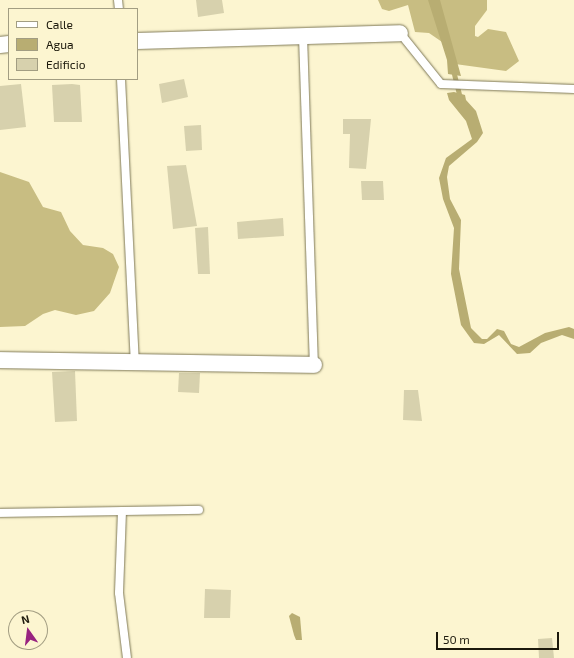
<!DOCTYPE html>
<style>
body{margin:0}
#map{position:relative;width:574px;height:658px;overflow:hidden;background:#fcf5d0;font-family:"Exo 2",sans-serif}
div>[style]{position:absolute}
.forest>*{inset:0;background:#c8bd82}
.water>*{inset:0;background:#b8ad72}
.stream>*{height:5px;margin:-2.5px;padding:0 2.5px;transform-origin:2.5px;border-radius:2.5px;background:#b8ad72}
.building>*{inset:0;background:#d7d1ad}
.roads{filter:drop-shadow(0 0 1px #7f7958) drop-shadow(0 0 1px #7f7958)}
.lane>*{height:8px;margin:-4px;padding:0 4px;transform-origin:4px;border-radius:4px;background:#fff}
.street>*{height:16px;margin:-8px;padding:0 8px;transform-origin:8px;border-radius:8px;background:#fff}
span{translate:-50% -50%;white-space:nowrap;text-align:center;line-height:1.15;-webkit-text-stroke:3px #fcf5d0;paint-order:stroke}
.legend{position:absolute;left:8px;top:8px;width:130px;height:72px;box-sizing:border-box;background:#fcf5d0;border:1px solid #a29d82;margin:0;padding:5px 7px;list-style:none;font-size:12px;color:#1c190c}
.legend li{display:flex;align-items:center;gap:8px;height:20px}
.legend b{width:20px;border:1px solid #a29d82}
.north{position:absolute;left:8px;top:610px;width:40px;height:40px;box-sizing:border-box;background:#fcf5d0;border:1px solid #a29d82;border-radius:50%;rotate:346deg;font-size:11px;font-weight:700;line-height:16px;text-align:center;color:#1c190c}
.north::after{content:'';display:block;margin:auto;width:14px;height:18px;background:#982380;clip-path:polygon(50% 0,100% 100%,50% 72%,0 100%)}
.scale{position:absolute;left:436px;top:632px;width:123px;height:18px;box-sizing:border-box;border:2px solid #1c190c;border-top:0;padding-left:5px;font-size:12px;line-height:14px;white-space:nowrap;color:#1c190c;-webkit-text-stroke:3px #fcf5d0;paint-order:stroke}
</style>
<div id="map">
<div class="forest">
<i style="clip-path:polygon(378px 0,487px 0,487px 10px,475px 26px,475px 36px,478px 37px,488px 29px,506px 32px,519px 61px,506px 71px,455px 64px,445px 44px,429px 33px,415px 32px,408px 5px,389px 11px,382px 9px)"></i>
<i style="clip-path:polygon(0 172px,29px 182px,43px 207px,61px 212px,70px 231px,83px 245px,103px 248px,113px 254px,119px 267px,110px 293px,94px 311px,76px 315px,55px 310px,43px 314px,25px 326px,0 327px)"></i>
</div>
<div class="water">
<i style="clip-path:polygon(428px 0,440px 0,461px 76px,448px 74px,447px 60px)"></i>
<i style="clip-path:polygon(454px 92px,465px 95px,466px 100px,476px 111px,483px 133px,477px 142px,449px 166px,447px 177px,450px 199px,461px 220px,459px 269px,471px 328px,482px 339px,487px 339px,497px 329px,504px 331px,511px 344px,519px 347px,545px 333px,569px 327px,574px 329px,574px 339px,562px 335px,541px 343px,530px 353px,517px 354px,499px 335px,484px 344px,474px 343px,461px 325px,451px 274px,454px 228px,443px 199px,439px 178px,446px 158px,472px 139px,466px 121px,449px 100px,447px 93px)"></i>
<i style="clip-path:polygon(292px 613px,300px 617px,302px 640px,296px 640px,294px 635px,289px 616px)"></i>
</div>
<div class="stream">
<i style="left:453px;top:70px;width:30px;rotate:76deg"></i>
</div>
<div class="building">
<i style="clip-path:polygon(196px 0,222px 0,224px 13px,198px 17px)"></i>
<i style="clip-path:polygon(184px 79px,188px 97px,162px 103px,159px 84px)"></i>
<i style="clip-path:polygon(21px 84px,26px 127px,0 130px,0 86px)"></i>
<i style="clip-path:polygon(72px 84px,80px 85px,82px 122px,54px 122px,52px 85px)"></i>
<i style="clip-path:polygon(343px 119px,371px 119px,366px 169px,349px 168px,350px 134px,343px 134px)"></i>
<i style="clip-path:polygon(201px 125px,202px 150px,186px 151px,184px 126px)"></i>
<i style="clip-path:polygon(186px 165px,197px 226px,173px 229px,167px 166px)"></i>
<i style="clip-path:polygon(361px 181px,383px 181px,384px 200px,362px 200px)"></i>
<i style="clip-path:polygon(283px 218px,284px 236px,238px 239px,237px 222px)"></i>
<i style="clip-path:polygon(208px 227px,210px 274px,198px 274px,195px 228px)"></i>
<i style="clip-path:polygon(75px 371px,77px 421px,55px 422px,52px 372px)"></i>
<i style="clip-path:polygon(179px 373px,200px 373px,199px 393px,178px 392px)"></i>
<i style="clip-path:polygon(404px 390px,418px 390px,422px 421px,403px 420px)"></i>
<i style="clip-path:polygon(205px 589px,231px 590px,230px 618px,204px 618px)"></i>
<i style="clip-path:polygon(552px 638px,554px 658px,539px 658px,538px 639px)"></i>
</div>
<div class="roads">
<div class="lane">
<i style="left:118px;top:0;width:9px;rotate:84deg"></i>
<i style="left:400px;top:33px;width:65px;rotate:51.2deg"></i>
<i style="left:441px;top:84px;width:133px;rotate:2.2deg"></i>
<i style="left:303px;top:36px;width:329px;rotate:88.1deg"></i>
<i style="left:121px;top:79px;width:283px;rotate:87.2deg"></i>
<i style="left:122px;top:511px;width:82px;rotate:92.1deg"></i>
<i style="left:119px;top:593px;width:65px;rotate:83deg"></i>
<i style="left:0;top:513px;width:199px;rotate:-0.9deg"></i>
</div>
<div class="street">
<i style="left:137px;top:41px;width:263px;rotate:-1.7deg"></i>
<i style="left:0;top:45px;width:9px;rotate:-6deg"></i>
<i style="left:0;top:360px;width:314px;rotate:0.9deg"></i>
</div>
</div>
<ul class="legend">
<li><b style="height:5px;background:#fff"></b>Calle</li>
<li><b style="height:11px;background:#b8ad72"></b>Agua</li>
<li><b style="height:11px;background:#d7d1ad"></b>Edificio</li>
</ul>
<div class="north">N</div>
<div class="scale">50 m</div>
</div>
